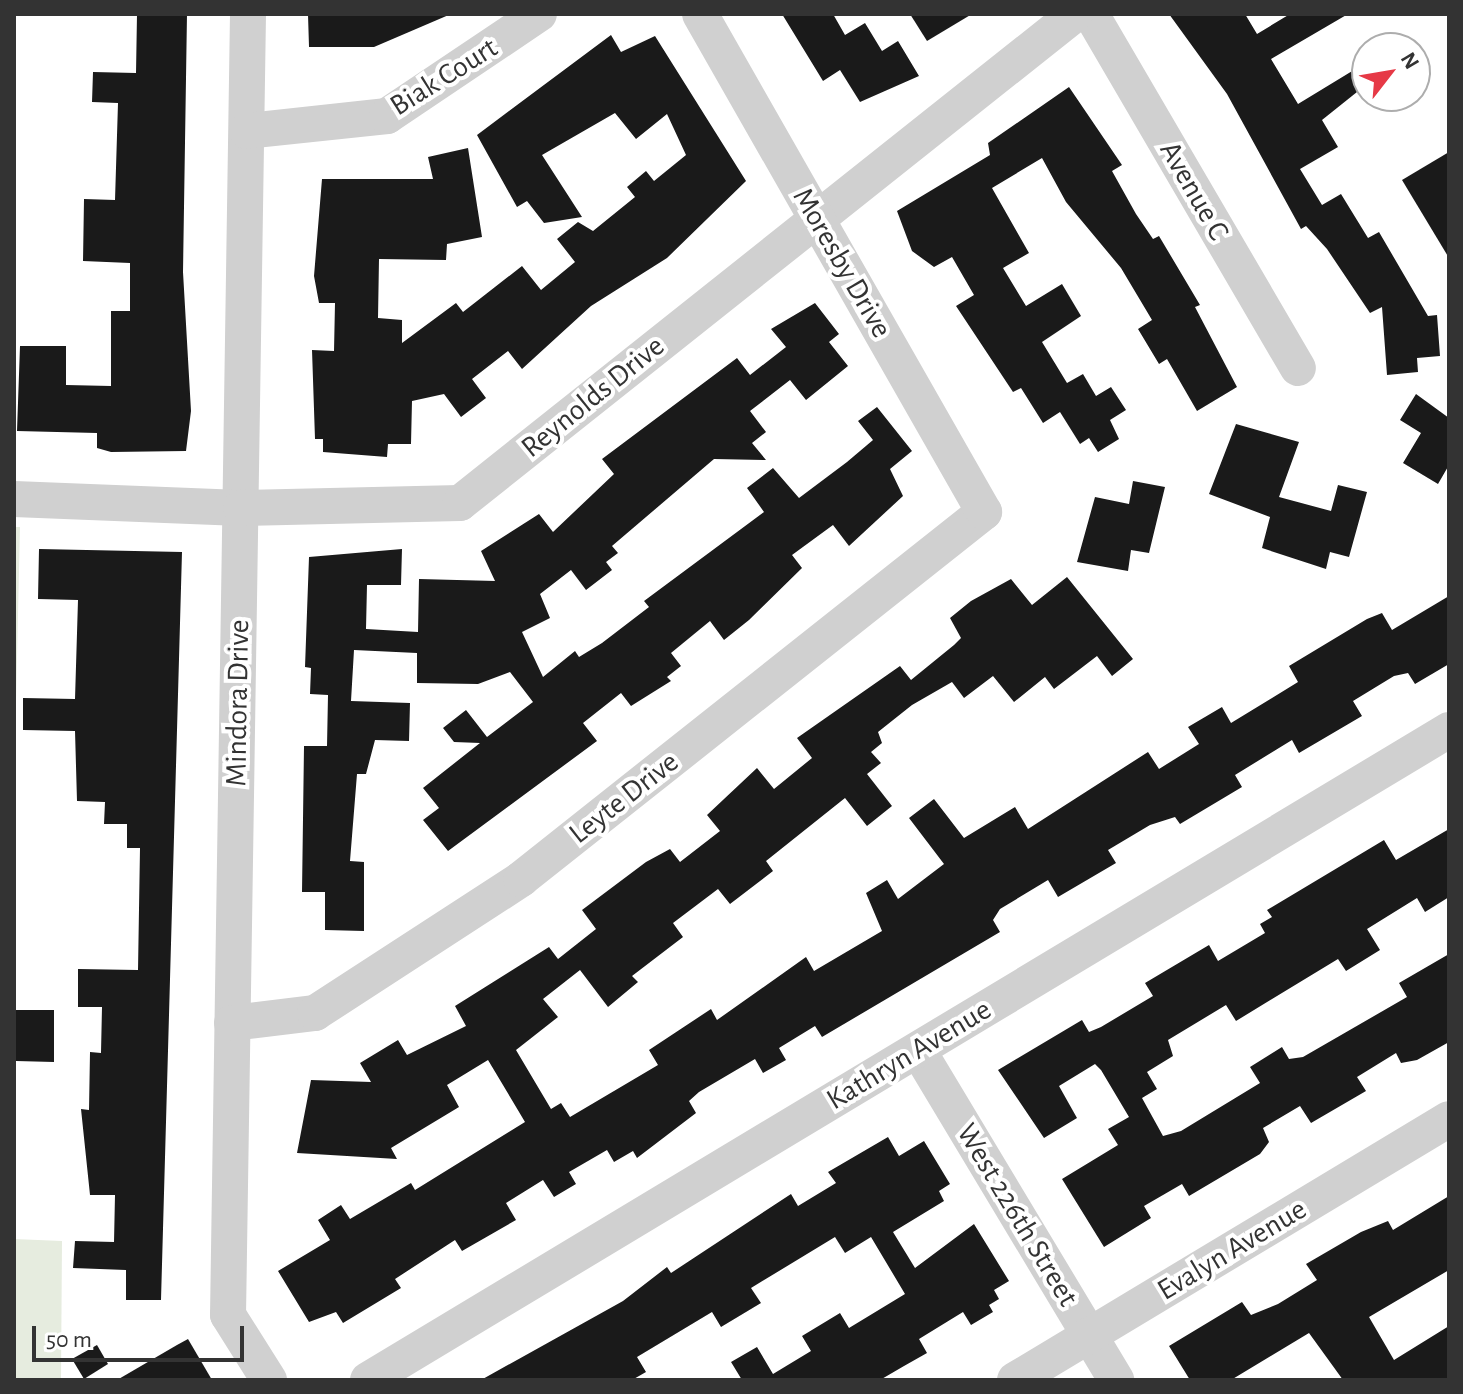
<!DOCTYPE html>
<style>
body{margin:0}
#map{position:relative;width:1463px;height:1394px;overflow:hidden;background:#fff;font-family:"Alegreya Sans",sans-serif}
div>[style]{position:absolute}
.green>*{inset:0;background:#e6ecdf}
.building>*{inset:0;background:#1a1a1a}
.minor>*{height:36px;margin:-18px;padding:0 18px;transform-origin:18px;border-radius:18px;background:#d0d0d0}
span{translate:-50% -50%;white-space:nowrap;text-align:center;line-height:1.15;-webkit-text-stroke:8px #fff;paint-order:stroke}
.street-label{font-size:30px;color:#333}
.frame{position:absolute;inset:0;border:16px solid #333;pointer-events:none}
.north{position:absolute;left:1351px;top:32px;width:80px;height:80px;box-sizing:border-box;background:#fff;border:2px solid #adadad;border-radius:50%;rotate:59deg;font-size:22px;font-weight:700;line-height:32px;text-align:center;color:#333}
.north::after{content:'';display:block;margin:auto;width:28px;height:36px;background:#e63946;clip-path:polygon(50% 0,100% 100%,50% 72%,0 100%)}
.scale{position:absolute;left:32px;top:1326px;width:212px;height:36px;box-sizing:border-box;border:4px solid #333;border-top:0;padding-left:10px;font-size:24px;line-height:28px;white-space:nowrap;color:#333;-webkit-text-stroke:6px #fff;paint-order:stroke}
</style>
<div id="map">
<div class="green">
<i style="clip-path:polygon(14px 527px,20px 527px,14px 790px)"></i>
<i style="clip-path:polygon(14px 1239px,62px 1241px,61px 1380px,14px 1380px)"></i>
</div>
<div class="building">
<i style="clip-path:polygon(137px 14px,187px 14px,183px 272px,191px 411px,186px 451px,111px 452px,97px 448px,97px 433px,17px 431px,20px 346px,66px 346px,66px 385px,111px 386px,111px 311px,130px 311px,130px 263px,83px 261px,84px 199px,115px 200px,118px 103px,92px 102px,93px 72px,136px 73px)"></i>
<i style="clip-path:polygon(308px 14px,451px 14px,374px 47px,309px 47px)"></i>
<i style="clip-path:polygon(782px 14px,833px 14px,845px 35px,865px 23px,882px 51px,898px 41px,919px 76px,860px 102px,840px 70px,823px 81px)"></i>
<i style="clip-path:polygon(910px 14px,972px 14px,927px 41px)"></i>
<i style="clip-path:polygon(1169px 14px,1245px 14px,1257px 34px,1290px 14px,1348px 14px,1271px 59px,1298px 104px,1367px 62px,1367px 84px,1322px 120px,1338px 147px,1300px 169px,1322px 205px,1341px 194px,1368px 238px,1379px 232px,1428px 316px,1437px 315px,1440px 356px,1417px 358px,1418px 372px,1387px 375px,1382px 307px,1370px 313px,1327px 249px,1306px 226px,1301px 229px,1227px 94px)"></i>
<i style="clip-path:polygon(611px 35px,621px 52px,655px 36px,746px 181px,667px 258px,591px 306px,522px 369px,508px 351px,472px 379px,486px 398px,461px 417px,444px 394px,412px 401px,411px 444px,388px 444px,387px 457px,323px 452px,323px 439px,315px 439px,312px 350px,334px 351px,335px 303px,319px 303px,314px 276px,322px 179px,433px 179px,428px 157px,468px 148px,482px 237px,447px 244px,446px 260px,379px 259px,378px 318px,402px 320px,402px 343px,456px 303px,463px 312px,522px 266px,541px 290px,575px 262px,557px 239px,578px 222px,593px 231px,635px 197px,627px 187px,646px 171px,654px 181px,686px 155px,667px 114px,636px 139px,615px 113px,542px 155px,582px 217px,544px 223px,527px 201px,517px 207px,477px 135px)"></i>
<i style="clip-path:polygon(1069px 87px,1122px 165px,1112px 171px,1136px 214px,1153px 239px,1159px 236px,1200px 305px,1195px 307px,1237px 387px,1197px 411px,1167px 359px,1159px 364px,1138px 329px,1152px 320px,1121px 268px,1066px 202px,1042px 158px,992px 188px,1029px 253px,1003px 268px,1026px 306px,1062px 284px,1081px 316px,1042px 342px,1067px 383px,1083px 374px,1096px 396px,1111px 387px,1126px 410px,1110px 420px,1119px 439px,1098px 452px,1089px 438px,1080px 444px,1060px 412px,1043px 423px,1021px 388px,1013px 392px,956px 306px,974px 295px,952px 257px,934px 267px,912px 251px,897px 211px,990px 155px,988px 143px)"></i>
<i style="clip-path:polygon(1449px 152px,1449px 258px,1402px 180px)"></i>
<i style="clip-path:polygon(815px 303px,839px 334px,829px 342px,848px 366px,806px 400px,790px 380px,750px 411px,766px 432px,752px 443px,766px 460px,714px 459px,612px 546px,618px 553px,606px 562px,612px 570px,586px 590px,571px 570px,540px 594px,550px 618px,522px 632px,543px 677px,575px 651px,579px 657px,602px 643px,649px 607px,644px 601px,764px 512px,747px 488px,773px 468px,799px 498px,847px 462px,873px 440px,858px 421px,877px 407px,912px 451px,890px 469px,903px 496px,849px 546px,833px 525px,792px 555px,802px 568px,749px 620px,724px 640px,710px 621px,671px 653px,681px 666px,667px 677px,671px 681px,631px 706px,621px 693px,583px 723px,597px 741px,448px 851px,423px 820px,439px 808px,423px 788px,480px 743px,454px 742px,443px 728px,466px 710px,487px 737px,533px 702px,510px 672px,478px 684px,417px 683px,417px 653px,354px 650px,351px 701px,410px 703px,409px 741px,375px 740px,366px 774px,357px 774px,350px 861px,364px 862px,364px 931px,325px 930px,325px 892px,302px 892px,304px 746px,327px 746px,328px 695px,310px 694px,311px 668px,305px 667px,309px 557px,402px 549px,401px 585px,367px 585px,366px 629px,418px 632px,419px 579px,495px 581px,481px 551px,539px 514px,553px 532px,614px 474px,602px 459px,737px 358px,750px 375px,786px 347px,771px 329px)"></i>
<i style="clip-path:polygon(1416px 394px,1449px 418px,1449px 465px,1438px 484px,1403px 463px,1421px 433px,1400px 420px)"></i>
<i style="clip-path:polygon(1236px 424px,1299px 442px,1279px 497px,1331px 511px,1338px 485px,1367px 492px,1349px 557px,1330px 552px,1326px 569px,1262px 548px,1270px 517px,1209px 494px)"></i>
<i style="clip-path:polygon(1133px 481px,1165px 487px,1149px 553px,1131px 550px,1128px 571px,1077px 562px,1095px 497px,1129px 504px)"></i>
<i style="clip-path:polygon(39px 549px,182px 552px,161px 1300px,126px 1300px,126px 1270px,73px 1268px,75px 1241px,114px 1242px,115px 1195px,90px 1195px,81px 1109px,89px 1110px,90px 1052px,101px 1053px,102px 1007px,78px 1007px,78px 969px,138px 970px,140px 848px,127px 848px,127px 824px,104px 824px,105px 802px,77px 801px,75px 731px,23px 730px,23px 698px,75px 699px,78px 600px,38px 599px)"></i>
<i style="clip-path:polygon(1067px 577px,1133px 659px,1112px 676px,1097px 656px,1054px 689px,1045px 677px,1014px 702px,993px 676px,964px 698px,952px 682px,912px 705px,878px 732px,882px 743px,871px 752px,881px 763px,867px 774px,892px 806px,867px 826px,845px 798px,766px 861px,773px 871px,730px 904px,718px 889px,673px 923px,683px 937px,632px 976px,638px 982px,608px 1007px,580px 970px,543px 999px,558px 1017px,516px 1050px,551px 1109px,561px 1103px,570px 1117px,658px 1065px,649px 1050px,711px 1009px,717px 1020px,806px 957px,814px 971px,882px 931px,866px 893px,887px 880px,898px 899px,944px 864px,909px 818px,934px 799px,964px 838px,1015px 807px,1028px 829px,1148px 752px,1159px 769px,1199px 744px,1188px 727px,1222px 707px,1231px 723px,1298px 682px,1289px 666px,1367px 619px,1382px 613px,1392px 630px,1449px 596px,1449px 664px,1415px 684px,1408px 673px,1394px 676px,1353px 701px,1362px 716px,1299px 753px,1292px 740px,1235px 775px,1242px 787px,1180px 824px,1175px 817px,1150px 825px,1108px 850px,1116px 863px,1058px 897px,1048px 880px,1000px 909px,993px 920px,1000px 932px,822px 1037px,815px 1026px,779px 1048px,786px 1060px,763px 1073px,755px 1059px,699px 1092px,689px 1101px,696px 1113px,637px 1158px,633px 1151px,614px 1162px,607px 1150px,569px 1172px,576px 1184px,554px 1197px,543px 1180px,506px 1203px,516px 1220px,462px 1251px,455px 1240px,395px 1279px,401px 1288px,343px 1323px,336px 1312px,309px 1322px,278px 1271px,330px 1240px,318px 1220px,341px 1205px,350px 1219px,411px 1183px,415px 1190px,525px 1122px,488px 1060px,447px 1085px,459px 1107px,391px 1148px,397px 1159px,297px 1153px,311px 1080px,371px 1082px,360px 1063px,398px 1040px,407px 1055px,466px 1026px,455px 1006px,549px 947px,558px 959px,596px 929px,582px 910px,646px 862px,670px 849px,680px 862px,720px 831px,707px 815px,757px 768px,774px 789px,812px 758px,797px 738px,900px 666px,911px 680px,954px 645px,961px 638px,950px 618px,971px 601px,1011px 579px,1032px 605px)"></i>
<i style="clip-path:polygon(1449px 829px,1449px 897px,1425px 912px,1417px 898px,1367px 929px,1380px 950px,1346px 971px,1338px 959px,1236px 1021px,1226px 1005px,1168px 1040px,1173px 1056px,1147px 1072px,1157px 1089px,1142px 1098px,1163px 1136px,1181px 1131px,1260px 1083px,1250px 1067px,1282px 1047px,1289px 1059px,1303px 1057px,1407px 997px,1399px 983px,1449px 954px,1449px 1042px,1417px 1060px,1401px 1063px,1396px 1053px,1357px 1077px,1366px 1091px,1311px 1123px,1300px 1106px,1263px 1128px,1269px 1142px,1260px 1154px,1189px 1196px,1182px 1184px,1144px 1206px,1151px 1218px,1104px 1247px,1062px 1179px,1118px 1145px,1108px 1129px,1129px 1117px,1101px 1070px,1095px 1064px,1059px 1086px,1077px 1118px,1044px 1138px,998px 1070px,1082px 1020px,1089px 1032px,1101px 1027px,1153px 996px,1145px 983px,1209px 945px,1218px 961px,1265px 933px,1260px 924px,1272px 917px,1267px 910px,1384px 840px,1396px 860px)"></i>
<i style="clip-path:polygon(14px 1010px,54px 1010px,54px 1062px,16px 1061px)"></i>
<i style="clip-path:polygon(888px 1137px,899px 1156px,924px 1141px,950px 1184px,939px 1191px,944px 1201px,893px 1232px,915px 1268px,974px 1224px,1009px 1281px,994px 1290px,999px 1299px,989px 1305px,993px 1312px,971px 1325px,963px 1312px,919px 1339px,927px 1353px,904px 1366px,880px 1380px,742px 1380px,731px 1362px,757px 1347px,773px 1374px,811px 1351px,802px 1336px,840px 1313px,849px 1328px,905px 1294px,871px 1237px,845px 1253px,835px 1237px,751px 1288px,761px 1303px,721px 1327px,712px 1312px,637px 1357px,646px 1372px,632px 1380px,481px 1380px,623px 1301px,667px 1267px,671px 1273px,791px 1194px,798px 1206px,836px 1183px,828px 1172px)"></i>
<i style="clip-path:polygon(1449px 1196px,1449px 1270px,1369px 1317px,1394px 1360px,1449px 1326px,1449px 1380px,1343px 1380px,1309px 1333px,1231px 1380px,1190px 1380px,1169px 1346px,1242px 1302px,1251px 1315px,1278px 1304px,1317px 1280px,1306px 1264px,1361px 1232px,1388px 1221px,1393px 1230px)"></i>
<i style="clip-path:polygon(188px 1339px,212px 1380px,117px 1380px,177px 1345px)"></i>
<i style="clip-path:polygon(97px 1345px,108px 1364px,84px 1379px,72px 1359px)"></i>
</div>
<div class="minor">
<i style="left:248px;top:14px;width:1301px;rotate:90.88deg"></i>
<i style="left:228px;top:1315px;width:77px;rotate:57.8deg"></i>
<i style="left:1091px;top:14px;width:410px;rotate:59.7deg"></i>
<i style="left:247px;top:131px;width:141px;rotate:-6.1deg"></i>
<i style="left:387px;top:116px;width:183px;rotate:-33.9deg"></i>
<i style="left:14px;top:499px;width:227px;rotate:2.3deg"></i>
<i style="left:241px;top:508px;width:219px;rotate:-1.3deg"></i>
<i style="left:460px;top:503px;width:786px;rotate:-38.49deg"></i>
<i style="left:232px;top:1023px;width:84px;rotate:-6.9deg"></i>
<i style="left:315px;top:1013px;width:246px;rotate:-33deg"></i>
<i style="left:521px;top:879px;width:591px;rotate:-38.4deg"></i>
<i style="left:984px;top:512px;width:573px;rotate:-119.7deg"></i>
<i style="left:918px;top:1050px;width:385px;rotate:59deg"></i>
<i style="left:368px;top:1380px;width:1261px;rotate:-31.02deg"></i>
<i style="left:1015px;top:1380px;width:506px;rotate:-31.02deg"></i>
</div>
<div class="street-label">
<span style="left:444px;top:77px;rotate:-32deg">Biak Court</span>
<span style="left:1194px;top:191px;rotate:60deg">Avenue C</span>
<span style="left:842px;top:263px;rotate:60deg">Moresby Drive</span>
<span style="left:593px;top:397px;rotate:-39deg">Reynolds Drive</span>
<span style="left:238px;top:703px;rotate:-89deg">Mindora Drive</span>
<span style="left:624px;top:798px;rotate:-38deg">Leyte Drive</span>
<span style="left:909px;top:1055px;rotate:-31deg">Kathryn Avenue</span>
<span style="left:1017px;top:1215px;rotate:59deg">West 226th Street</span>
<span style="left:1232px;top:1250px;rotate:-31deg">Evalyn Avenue</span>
</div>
<div class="frame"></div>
<div class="north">N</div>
<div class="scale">50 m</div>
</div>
